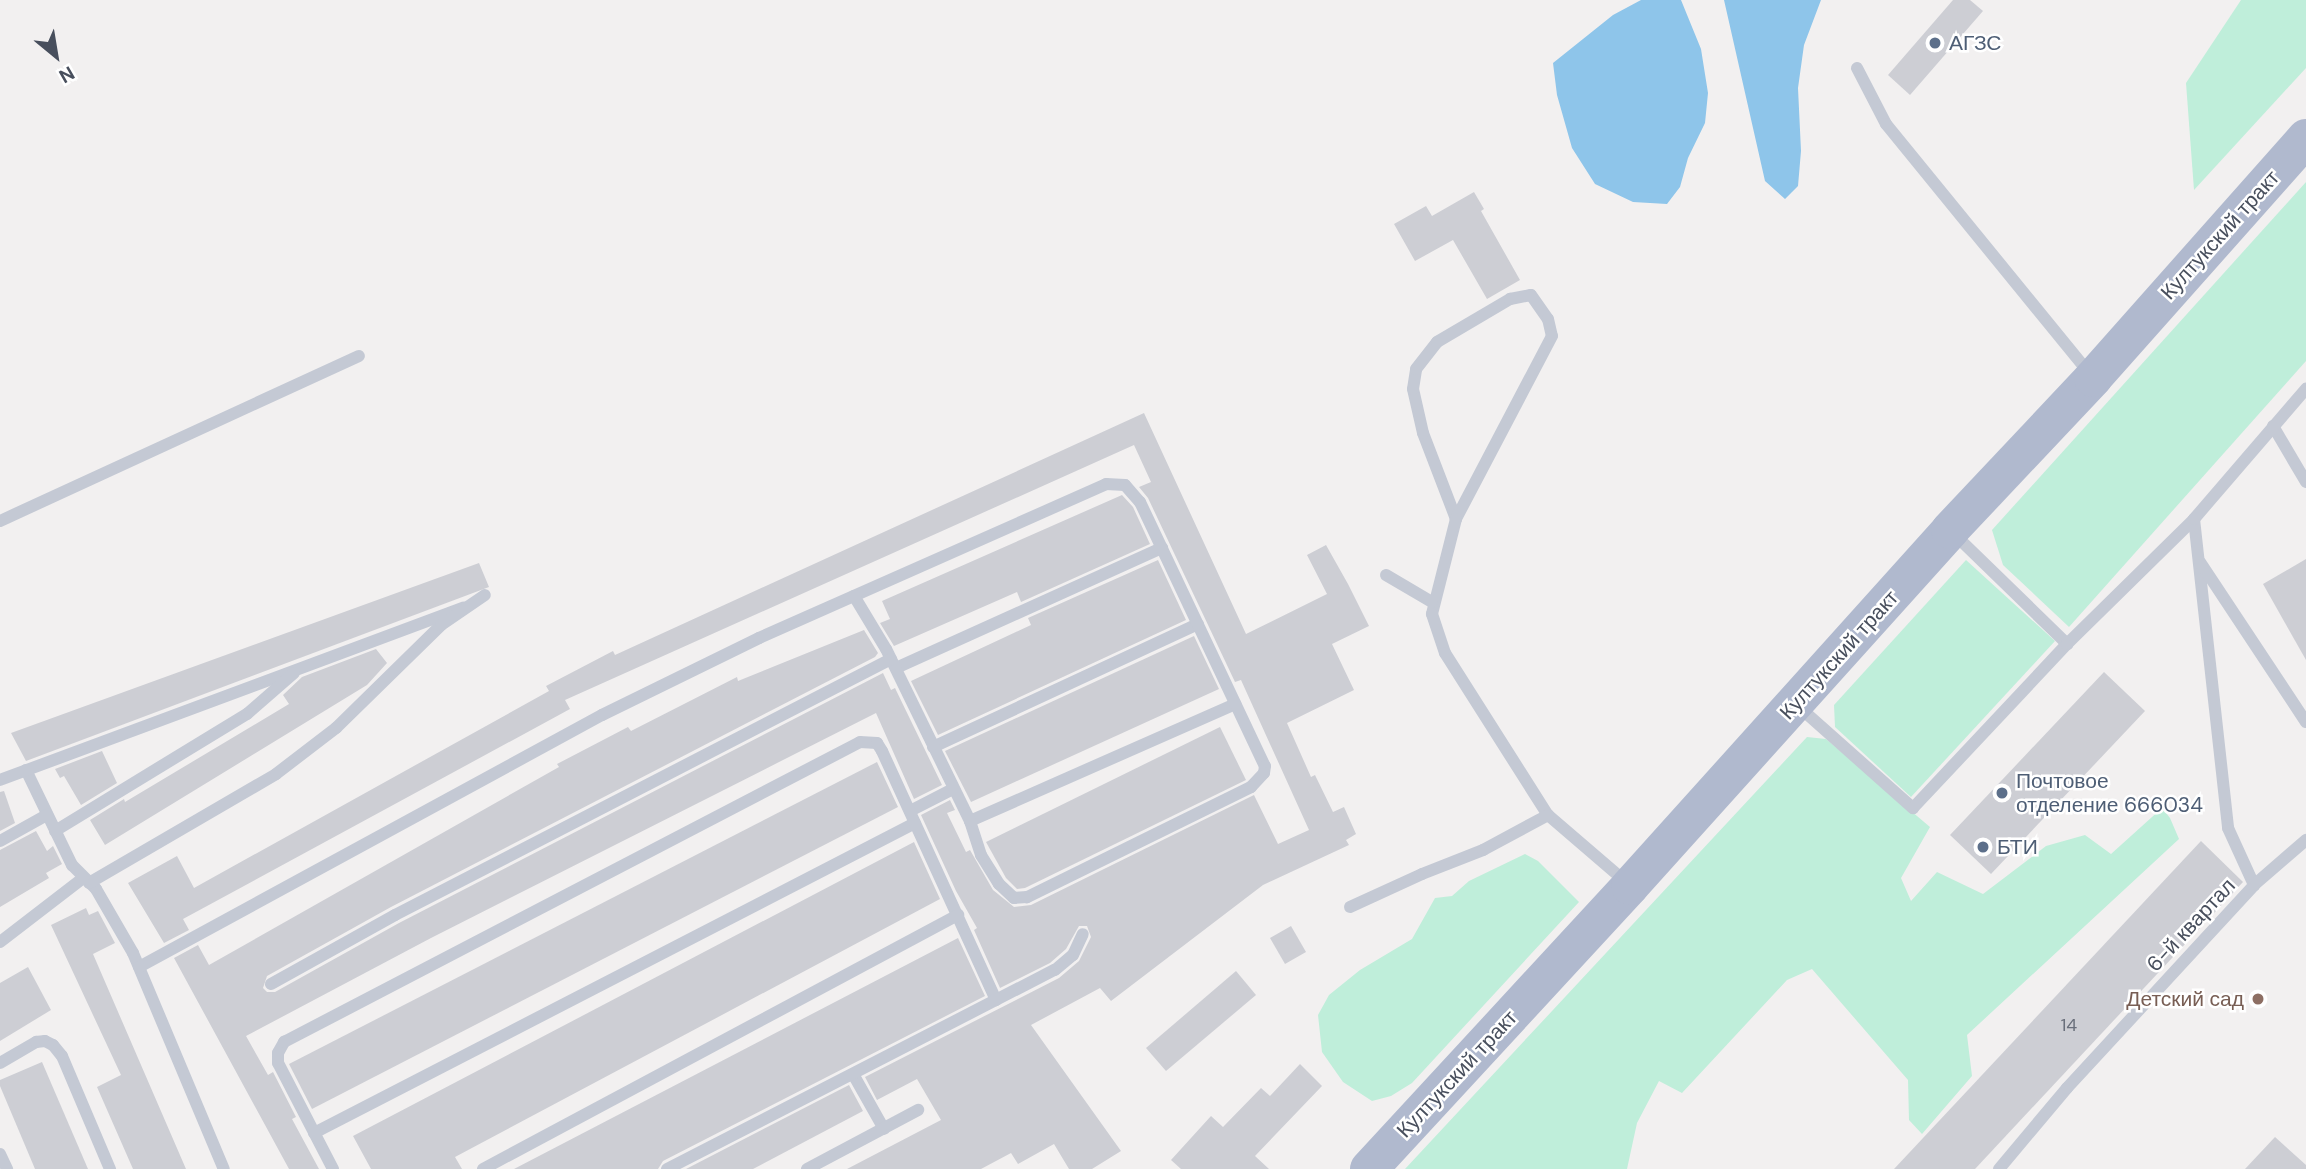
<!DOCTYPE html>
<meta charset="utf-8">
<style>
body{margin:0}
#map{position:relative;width:2306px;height:1169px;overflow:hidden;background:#f2f0f0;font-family:"DM Sans",sans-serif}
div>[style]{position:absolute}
.green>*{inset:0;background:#bfeeda}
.water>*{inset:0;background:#8ec5ea}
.building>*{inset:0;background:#cdced4}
.service>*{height:12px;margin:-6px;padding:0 6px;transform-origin:6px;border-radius:6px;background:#c4c9d4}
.primary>*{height:38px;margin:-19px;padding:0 19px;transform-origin:19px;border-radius:19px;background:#b0b9ce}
.dots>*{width:19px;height:19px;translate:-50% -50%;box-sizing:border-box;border:4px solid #fff;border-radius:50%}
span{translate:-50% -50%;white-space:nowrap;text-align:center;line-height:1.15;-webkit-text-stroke:5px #fff;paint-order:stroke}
.number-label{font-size:18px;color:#696f7b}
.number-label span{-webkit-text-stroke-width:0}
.service-label{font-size:21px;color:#4e5e75}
.left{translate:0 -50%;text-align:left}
.street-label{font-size:21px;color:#484f5d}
.education-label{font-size:21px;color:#785e54}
.right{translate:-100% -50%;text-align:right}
.north{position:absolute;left:21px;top:21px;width:70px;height:70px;-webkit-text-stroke:5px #fff;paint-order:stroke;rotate:150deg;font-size:19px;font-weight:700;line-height:28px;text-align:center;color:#484f5d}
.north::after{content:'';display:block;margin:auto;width:24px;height:32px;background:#484f5d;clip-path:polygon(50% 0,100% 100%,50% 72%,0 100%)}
</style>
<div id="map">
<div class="green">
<i style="clip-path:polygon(2241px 0,2306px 0,2306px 68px,2194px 190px,2186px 83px)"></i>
<i style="clip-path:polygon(2306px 182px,2306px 361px,2069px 627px,2003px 565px,1992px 530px)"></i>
<i style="clip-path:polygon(1966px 560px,2055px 641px,1911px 797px,1835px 727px,1834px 705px)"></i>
<i style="clip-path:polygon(1807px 737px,1826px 739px,1930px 827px,1901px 878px,1911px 901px,1937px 872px,1983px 894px,2046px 846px,2085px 835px,2111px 854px,2162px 808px,2170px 818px,2179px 839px,1967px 1035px,1972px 1076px,1922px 1134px,1909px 1120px,1908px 1080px,1812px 969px,1787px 980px,1682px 1093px,1659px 1081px,1637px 1123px,1627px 1169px,1405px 1169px)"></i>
<i style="clip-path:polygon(1525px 854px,1538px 861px,1579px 902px,1412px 1083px,1391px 1096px,1372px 1101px,1343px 1082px,1322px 1052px,1318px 1015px,1329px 995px,1360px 970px,1412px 939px,1435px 898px,1452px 896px,1469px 881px)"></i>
</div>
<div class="water">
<i style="clip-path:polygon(1641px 0,1681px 0,1701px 49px,1708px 93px,1705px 123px,1688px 158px,1680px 187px,1667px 204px,1633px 202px,1595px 184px,1572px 148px,1557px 95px,1553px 63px,1613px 15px)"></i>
<i style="clip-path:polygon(1724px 0,1821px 0,1804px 45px,1798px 88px,1801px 151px,1798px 186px,1785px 199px,1765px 181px)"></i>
</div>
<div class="building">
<i style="clip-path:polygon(1953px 0,1970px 0,1983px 11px,1910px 95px,1888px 75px)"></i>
<i style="clip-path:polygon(1474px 192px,1484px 209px,1481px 211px,1520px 280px,1487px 299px,1453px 240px,1415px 261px,1394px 224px,1426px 206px,1432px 216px)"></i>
<i style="clip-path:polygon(1144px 413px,1246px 634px,1327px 594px,1307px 555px,1326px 545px,1348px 584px,1369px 626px,1332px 644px,1354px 690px,1287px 723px,1311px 777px,1315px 775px,1333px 812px,1344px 807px,1356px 834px,1346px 840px,1349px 845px,1263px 885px,1111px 1001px,1100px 988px,1031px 1025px,1121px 1151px,1092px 1169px,1069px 1169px,1054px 1144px,1018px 1164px,1011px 1153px,981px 1169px,847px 1169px,941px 1120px,917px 1079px,877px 1100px,865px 1077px,1059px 978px,1079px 961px,1091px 937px,1087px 926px,1079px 926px,1066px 949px,1050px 963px,1000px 988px,974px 930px,977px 928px,956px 891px,921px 815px,950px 800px,955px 810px,947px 813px,966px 852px,970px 850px,993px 890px,1014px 907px,1031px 905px,1254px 795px,1278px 844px,1309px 830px,1241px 680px,1235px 682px,1148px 498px,1139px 487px,1151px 482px,1134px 445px,565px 700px,570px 709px,183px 919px,189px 930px,164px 943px,128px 883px,177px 856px,194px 888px,549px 691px,546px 686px,613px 651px,615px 655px)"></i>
<i style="clip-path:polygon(1122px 495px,1133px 507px,1150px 544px,1021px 602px,1017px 592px,894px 646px,880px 623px,890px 619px,882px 601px)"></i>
<i style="clip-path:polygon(2306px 559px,2306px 660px,2263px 584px)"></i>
<i style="clip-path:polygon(1158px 560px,1186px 620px,938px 735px,911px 681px,1031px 625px,1028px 618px)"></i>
<i style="clip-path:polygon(479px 563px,489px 587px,26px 761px,11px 733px)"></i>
<i style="clip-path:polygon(864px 630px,878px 653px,875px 657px,391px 907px,267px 976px,263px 988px,267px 992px,275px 992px,399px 923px,883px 673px,891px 690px,895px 688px,942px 785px,914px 799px,876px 713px,431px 938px,246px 1036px,268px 1075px,273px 1072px,296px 1117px,292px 1119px,319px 1169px,289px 1169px,174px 958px,198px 945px,209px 965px,559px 767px,557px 764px,628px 727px,631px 731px,737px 677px,738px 681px)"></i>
<i style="clip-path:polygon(1194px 636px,1219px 689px,971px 802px,945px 751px)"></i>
<i style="clip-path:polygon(376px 649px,387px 663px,367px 685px,105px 845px,90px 820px,124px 799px,125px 802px,289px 704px,283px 695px,302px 677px)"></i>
<i style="clip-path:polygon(2104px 672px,2145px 711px,1991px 874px,1950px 835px)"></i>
<i style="clip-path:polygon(1220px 727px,1246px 780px,1025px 888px,1017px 889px,1006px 878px,986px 842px)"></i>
<i style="clip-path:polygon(102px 751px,117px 783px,81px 805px,64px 776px,60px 778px,55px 769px)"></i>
<i style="clip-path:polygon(877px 762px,898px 807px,312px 1109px,289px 1064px)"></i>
<i style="clip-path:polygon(4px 791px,15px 823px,0 831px,0 792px)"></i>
<i style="clip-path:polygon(36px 831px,47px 851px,53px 846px,62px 864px,46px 873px,49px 878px,0 907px,0 850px)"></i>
<i style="clip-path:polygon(2201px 841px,2243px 882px,1975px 1169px,1894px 1169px)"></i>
<i style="clip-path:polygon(914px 842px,940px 899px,455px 1157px,462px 1169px,371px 1169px,353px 1136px)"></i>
<i style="clip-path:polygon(86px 908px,89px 915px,98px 911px,115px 943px,93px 954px,186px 1169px,133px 1169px,97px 1087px,121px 1075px,51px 925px)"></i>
<i style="clip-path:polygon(1291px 926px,1306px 952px,1285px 964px,1270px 938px)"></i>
<i style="clip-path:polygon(958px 938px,985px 996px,663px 1161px,658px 1169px,514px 1169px)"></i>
<i style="clip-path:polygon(28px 967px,51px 1010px,0 1041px,0 983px)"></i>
<i style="clip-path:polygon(1236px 971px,1256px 995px,1166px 1071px,1146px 1048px)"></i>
<i style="clip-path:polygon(42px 1062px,88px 1169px,35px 1169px,0 1086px,0 1080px)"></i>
<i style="clip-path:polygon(1300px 1064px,1322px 1086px,1255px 1156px,1269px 1169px,1181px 1169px,1171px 1160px,1211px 1116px,1223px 1127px,1261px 1088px,1270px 1096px)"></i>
<i style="clip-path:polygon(849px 1085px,863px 1111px,753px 1169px,686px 1169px)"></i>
<i style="clip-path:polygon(2275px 1137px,2306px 1165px,2306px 1169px,2245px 1169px)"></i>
</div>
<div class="service">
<i style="left:1857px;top:68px;width:63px;rotate:62.6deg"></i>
<i style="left:1886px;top:124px;width:324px;rotate:50.8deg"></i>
<i style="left:2273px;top:426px;width:65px;rotate:59.5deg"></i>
<i style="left:1456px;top:519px;width:92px;rotate:-111deg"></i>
<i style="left:1423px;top:433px;width:45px;rotate:-102.8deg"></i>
<i style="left:1413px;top:389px;width:20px;rotate:-81deg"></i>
<i style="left:1416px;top:369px;width:34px;rotate:-52deg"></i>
<i style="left:1437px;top:342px;width:85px;rotate:-30.5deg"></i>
<i style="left:1510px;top:299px;width:21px;rotate:-11deg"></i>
<i style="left:1531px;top:295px;width:29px;rotate:55deg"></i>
<i style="left:1548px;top:319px;width:17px;rotate:77deg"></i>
<i style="left:1552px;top:336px;width:207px;rotate:117.7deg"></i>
<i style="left:1456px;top:519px;width:98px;rotate:104.2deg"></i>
<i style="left:1432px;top:614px;width:41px;rotate:71.6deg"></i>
<i style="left:1445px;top:653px;width:192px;rotate:57.6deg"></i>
<i style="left:1548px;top:815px;width:104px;rotate:40.7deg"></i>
<i style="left:2194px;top:519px;width:311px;rotate:83.7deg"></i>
<i style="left:2228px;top:828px;width:63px;rotate:65.5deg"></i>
<i style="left:0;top:521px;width:395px;rotate:-24.7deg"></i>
<i style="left:1952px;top:532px;width:161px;rotate:44.2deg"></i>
<i style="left:2200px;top:562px;width:192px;rotate:56.5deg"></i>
<i style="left:1386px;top:575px;width:53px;rotate:30.4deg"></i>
<i style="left:896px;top:668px;width:292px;rotate:-24.3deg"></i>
<i style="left:1798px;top:706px;width:154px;rotate:41.6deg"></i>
<i style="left:1913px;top:808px;width:225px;rotate:-46.8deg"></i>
<i style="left:2067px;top:644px;width:178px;rotate:-44.5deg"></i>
<i style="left:2194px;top:519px;width:172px;rotate:-49.3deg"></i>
<i style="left:933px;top:747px;width:292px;rotate:-24.9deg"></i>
<i style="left:26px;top:770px;width:106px;rotate:64.2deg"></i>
<i style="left:72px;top:865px;width:34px;rotate:45deg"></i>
<i style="left:96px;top:889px;width:74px;rotate:60deg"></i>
<i style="left:133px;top:953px;width:234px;rotate:67.2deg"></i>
<i style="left:0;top:780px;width:495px;rotate:-20.4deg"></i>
<i style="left:910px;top:811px;width:48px;rotate:-27.1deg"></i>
<i style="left:970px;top:821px;width:290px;rotate:-23.8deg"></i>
<i style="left:55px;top:831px;width:225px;rotate:-31.4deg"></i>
<i style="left:247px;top:714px;width:62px;rotate:-41.1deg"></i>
<i style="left:0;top:841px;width:54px;rotate:-29deg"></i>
<i style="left:89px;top:883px;width:216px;rotate:-30.2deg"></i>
<i style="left:276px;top:774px;width:76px;rotate:-37.5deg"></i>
<i style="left:336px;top:728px;width:147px;rotate:-44.4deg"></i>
<i style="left:441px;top:625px;width:53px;rotate:-34.3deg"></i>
<i style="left:1350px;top:907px;width:79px;rotate:-24.6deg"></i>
<i style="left:1422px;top:874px;width:66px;rotate:-21.5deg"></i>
<i style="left:1483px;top:850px;width:74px;rotate:-28.3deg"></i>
<i style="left:0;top:942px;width:105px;rotate:-37.6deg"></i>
<i style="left:139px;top:967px;width:527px;rotate:-28.56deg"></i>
<i style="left:602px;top:715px;width:175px;rotate:-26.1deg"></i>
<i style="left:759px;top:638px;width:380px;rotate:-23.9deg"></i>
<i style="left:1106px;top:484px;width:19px;rotate:3deg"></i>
<i style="left:1125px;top:485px;width:23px;rotate:49deg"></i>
<i style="left:1140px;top:502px;width:292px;rotate:64.7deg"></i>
<i style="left:1265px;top:766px;width:7px;rotate:98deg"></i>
<i style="left:1264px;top:773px;width:19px;rotate:133deg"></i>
<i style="left:1251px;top:787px;width:250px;rotate:153.8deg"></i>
<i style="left:1027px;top:897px;width:13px;rotate:176deg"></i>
<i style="left:1014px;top:898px;width:21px;rotate:-137deg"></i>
<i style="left:999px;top:884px;width:34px;rotate:-122deg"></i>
<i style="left:981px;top:855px;width:36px;rotate:-108deg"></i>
<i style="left:970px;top:821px;width:191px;rotate:-116deg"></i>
<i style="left:886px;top:649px;width:62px;rotate:-121.1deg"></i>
<i style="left:271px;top:984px;width:142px;rotate:-29.1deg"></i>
<i style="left:395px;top:915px;width:558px;rotate:-27.3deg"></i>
<i style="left:0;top:1063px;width:42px;rotate:-30.3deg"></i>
<i style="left:36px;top:1042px;width:9px;rotate:-6deg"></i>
<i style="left:45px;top:1041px;width:9px;rotate:27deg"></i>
<i style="left:53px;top:1045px;width:14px;rotate:51deg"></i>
<i style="left:62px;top:1056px;width:123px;rotate:67deg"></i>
<i style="left:853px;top:1074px;width:63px;rotate:60.6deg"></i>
<i style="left:314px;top:1133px;width:676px;rotate:-27.28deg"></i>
<i style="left:0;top:1154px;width:17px;rotate:65deg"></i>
<i style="left:333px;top:1169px;width:119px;rotate:-117.4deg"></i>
<i style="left:278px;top:1063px;width:10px;rotate:-90deg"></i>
<i style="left:278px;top:1053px;width:13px;rotate:-61deg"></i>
<i style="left:284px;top:1042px;width:649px;rotate:-27.51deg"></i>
<i style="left:860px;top:742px;width:17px;rotate:3deg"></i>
<i style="left:877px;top:743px;width:9px;rotate:58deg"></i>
<i style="left:882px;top:751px;width:274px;rotate:65.4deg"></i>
<i style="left:483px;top:1169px;width:539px;rotate:-28.14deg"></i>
<i style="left:667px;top:1169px;width:436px;rotate:-27.2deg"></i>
<i style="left:1055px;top:970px;width:23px;rotate:-40deg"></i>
<i style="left:1073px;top:955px;width:23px;rotate:-65deg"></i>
<i style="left:807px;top:1169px;width:126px;rotate:-28deg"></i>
<i style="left:1999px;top:1169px;width:106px;rotate:-50deg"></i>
<i style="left:2067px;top:1088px;width:276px;rotate:-47.3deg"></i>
<i style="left:2254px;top:885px;width:69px;rotate:-40.9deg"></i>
</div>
<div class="primary">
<i style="left:1369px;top:1169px;width:385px;rotate:-47.3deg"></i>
<i style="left:1630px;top:886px;width:479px;rotate:-48deg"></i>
<i style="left:1950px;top:530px;width:209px;rotate:-46.7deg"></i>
<i style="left:2093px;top:378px;width:321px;rotate:-48.4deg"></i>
</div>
<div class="dots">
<i style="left:1935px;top:43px;background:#5c6f8a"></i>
<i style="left:2002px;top:793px;background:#5c6f8a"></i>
<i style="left:1983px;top:847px;background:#5c6f8a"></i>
<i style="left:2258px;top:999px;background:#8d6e63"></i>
</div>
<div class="number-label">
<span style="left:2069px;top:1025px">14</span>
</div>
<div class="service-label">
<span class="left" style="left:1949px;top:43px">АГЗС</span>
<span class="left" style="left:2016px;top:793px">Почтовое<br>отделение 666034</span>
<span class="left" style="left:1997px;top:847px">БТИ</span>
</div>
<div class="street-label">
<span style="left:2220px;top:235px;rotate:-48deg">Култукский тракт</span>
<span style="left:1839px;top:655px;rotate:-48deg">Култукский тракт</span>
<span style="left:2191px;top:925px;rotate:-47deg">6-й квартал</span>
<span style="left:1457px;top:1074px;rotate:-47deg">Култукский тракт</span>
</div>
<div class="education-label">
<span class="right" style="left:2244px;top:999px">Детский сад</span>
</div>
<div class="north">N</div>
</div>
